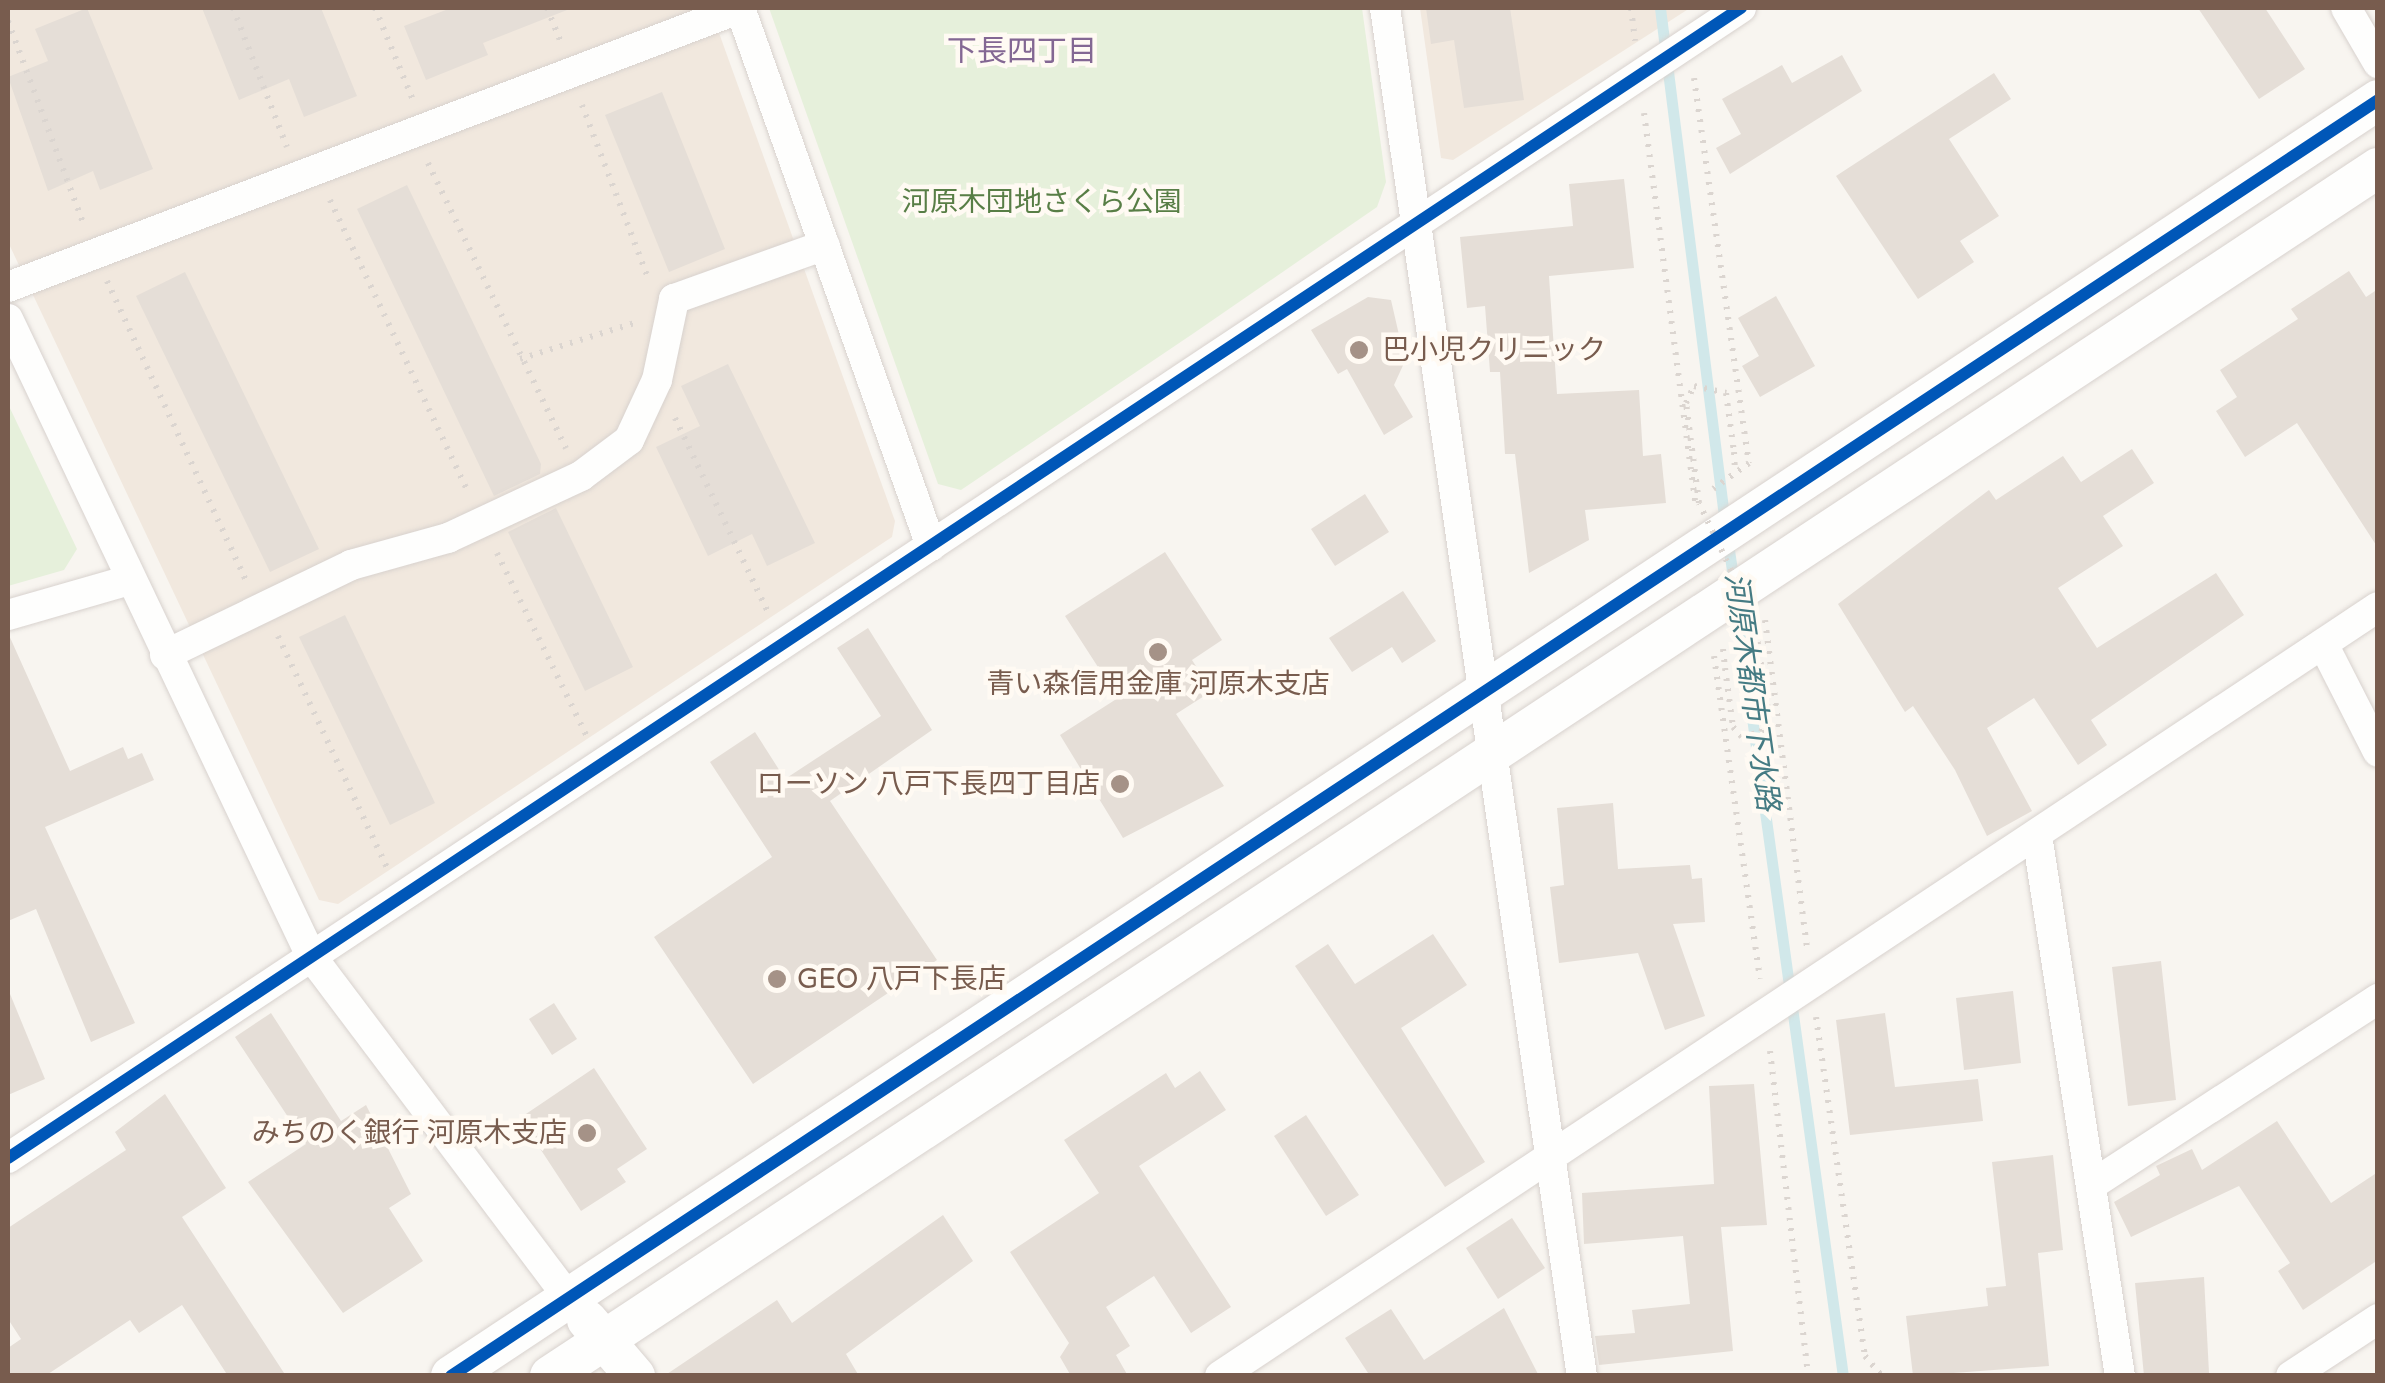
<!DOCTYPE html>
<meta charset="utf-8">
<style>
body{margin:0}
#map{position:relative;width:2385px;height:1383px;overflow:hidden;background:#f8f5f0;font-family:"Varela Round","Noto Sans JP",sans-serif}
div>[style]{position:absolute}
.residential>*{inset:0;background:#f1e8de}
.green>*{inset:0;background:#e6f0db}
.stream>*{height:11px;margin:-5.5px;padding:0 5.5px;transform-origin:5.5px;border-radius:5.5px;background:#d1e8ea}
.building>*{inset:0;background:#e5ded7}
.path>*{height:6px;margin-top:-3px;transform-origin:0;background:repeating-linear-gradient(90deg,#dbd5d0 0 2.5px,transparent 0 10.5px)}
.roads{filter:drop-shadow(0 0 2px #d8d2ce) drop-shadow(0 0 2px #d8d2ce)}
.minor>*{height:30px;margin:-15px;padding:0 15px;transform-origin:15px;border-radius:15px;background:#fefefd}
.tertiary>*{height:40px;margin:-20px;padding:0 20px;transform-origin:20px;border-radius:20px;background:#fefefd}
.path-bridge>*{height:6px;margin-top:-3px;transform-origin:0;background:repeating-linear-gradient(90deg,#dbd5d0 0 2.5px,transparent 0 10.5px)}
.cycleway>*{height:12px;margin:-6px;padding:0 6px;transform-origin:6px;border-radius:6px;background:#0057b8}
.dots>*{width:28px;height:28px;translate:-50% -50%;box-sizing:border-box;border:5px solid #fffaf3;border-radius:50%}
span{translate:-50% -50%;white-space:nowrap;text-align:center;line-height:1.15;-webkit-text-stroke:9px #fffaf3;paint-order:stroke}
.park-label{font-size:28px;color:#587e46}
.poi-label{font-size:28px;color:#785c4e}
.left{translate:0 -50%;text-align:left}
.right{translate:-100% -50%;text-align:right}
.neighbourhood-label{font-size:30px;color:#836793}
.water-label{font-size:30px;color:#457b83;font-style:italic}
.frame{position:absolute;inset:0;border:10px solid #785c4e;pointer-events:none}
</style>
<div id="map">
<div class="residential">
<i style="clip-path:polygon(8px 8px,710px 8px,895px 521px,892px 537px,338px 904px,319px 900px,8px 242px)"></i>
<i style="clip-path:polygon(1420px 8px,1690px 8px,1453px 160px,1441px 158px)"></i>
</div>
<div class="green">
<i style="clip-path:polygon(769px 8px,1362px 8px,1386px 182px,1377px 207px,1194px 333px,961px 490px,938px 484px)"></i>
<i style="clip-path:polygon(8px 404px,77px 549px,64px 570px,8px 586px)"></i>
</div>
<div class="stream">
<i style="left:1660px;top:8px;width:520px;rotate:82.82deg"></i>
<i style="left:1728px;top:543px;width:41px;rotate:81.7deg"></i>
<i style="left:1736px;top:602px;width:781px;rotate:82.13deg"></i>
</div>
<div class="building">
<i style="clip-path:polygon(87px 8px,153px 169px,100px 190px,93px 171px,48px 191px,8px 77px,48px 61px,35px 29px)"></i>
<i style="clip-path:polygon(202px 8px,321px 8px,357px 96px,304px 117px,289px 79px,239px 100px)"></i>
<i style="clip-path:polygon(451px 8px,567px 8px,567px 10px,483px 43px,488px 55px,426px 80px,404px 26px)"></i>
<i style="clip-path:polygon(1426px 8px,1510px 8px,1524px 100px,1464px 108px,1454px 40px,1431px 44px)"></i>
<i style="clip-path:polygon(2198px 8px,2265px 8px,2305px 69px,2259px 99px)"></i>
<i style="clip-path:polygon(1842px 55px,1862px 91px,1730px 174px,1716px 148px,1741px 134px,1722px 99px,1782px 65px,1792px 83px)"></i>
<i style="clip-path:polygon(1994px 73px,2011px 99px,1949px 139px,1999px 216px,1960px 241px,1974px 262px,1918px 299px,1836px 176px)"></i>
<i style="clip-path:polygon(662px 92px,725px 249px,669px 272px,605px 115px)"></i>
<i style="clip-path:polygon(1624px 179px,1634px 268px,1549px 276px,1557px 394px,1639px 390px,1643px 456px,1661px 454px,1666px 503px,1585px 510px,1589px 540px,1529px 573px,1515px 454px,1505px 454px,1500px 372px,1490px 372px,1485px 306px,1467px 308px,1460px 237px,1573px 226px,1569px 184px)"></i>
<i style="clip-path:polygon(407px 185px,541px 464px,540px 474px,494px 496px,357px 209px)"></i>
<i style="clip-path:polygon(2349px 271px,2366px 297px,2378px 289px,2378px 548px,2297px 423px,2245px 457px,2216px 411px,2237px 397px,2220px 370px,2298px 319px,2291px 309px)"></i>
<i style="clip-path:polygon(185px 272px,319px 549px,270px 572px,136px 296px)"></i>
<i style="clip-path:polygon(1776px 296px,1815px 366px,1760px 397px,1742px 366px,1759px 356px,1738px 318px)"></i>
<i style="clip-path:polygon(1368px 297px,1391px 300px,1405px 361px,1394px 385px,1413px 417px,1384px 435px,1347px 369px,1338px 374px,1311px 330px)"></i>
<i style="clip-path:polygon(728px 364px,815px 543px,767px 566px,752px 534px,708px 556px,656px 447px,700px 426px,681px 386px)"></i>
<i style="clip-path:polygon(2132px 449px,2154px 483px,2103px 516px,2123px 546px,2058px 588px,2097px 648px,2216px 573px,2244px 615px,2091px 720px,2107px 745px,2078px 765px,2034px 698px,1987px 728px,2032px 811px,1987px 836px,1955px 770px,1913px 706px,1905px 712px,1838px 604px,1989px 490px,1996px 500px,2063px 456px,2081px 482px)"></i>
<i style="clip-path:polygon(1365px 494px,1389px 532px,1335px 566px,1311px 529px)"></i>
<i style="clip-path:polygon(556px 508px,633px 667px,585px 691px,508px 532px)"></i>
<i style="clip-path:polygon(1165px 552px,1222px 640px,1192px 660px,1212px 691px,1176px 714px,1224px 786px,1123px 838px,1060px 735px,1118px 698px,1065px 616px)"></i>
<i style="clip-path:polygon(1403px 591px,1436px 641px,1402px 663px,1392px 647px,1352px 672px,1329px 638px)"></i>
<i style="clip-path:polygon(345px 615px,435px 803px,390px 825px,299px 637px)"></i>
<i style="clip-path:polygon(868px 628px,932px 730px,830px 801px,937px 960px,753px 1084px,654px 937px,772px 857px,710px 762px,755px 732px,785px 779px,881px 716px,837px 648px)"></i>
<i style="clip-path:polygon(8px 633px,70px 771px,123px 747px,128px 759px,142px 753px,154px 780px,45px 827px,135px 1023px,91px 1042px,36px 909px,8px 921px)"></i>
<i style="clip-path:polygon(1613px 803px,1618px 869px,1690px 865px,1692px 879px,1702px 878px,1705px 922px,1673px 924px,1705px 1016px,1665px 1030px,1638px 953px,1559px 963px,1550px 887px,1564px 885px,1557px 808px)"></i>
<i style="clip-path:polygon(1433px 934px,1467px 985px,1401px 1028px,1485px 1162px,1445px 1187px,1295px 966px,1328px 944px,1355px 984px)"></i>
<i style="clip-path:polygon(2161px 961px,2176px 1100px,2128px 1106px,2112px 967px)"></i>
<i style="clip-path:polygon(8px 989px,45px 1079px,8px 1095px)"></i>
<i style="clip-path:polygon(2013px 991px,2021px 1063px,1964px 1070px,1956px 998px)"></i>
<i style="clip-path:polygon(554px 1003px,577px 1039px,552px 1055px,529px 1019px)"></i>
<i style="clip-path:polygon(271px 1013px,341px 1121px,366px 1105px,411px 1194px,389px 1208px,423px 1261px,343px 1313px,248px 1182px,306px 1144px,235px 1037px)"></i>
<i style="clip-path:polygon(1885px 1013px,1895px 1087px,1978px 1079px,1983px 1121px,1850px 1135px,1836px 1020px)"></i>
<i style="clip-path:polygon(594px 1068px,647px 1149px,617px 1169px,626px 1182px,581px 1211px,520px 1118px)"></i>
<i style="clip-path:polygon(1200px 1071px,1226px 1110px,1139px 1166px,1231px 1307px,1191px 1333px,1154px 1276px,1106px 1307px,1130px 1346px,1116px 1355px,1128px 1376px,1071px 1376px,1060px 1357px,1069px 1343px,1010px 1252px,1099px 1193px,1064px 1140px,1166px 1073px,1175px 1088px)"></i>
<i style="clip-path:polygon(1754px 1084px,1767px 1225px,1721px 1227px,1733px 1351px,1599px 1365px,1595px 1336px,1635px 1333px,1632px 1310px,1690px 1304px,1683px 1236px,1584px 1244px,1582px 1193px,1714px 1184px,1709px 1086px)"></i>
<i style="clip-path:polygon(165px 1094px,226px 1188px,182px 1217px,286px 1376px,228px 1376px,182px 1305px,139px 1333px,130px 1320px,45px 1376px,8px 1376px,8px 1348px,21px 1339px,8px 1319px,8px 1228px,126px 1150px,115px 1132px)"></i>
<i style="clip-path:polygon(1306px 1115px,1359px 1195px,1326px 1216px,1274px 1136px)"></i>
<i style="clip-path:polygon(2277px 1121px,2331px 1203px,2378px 1172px,2378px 1260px,2303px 1310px,2278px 1271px,2290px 1263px,2239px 1186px,2131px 1237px,2114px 1202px,2160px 1175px,2156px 1166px,2192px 1149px,2202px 1170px)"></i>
<i style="clip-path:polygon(2053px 1155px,2063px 1250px,2038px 1253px,2049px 1366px,1913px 1376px,1906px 1316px,1988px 1306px,1986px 1288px,2006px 1286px,1992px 1162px)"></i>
<i style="clip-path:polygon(943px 1215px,973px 1261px,846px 1354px,859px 1376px,664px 1376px,777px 1300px,792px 1323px)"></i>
<i style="clip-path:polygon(1512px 1218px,1545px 1268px,1498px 1299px,1466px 1248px)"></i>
<i style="clip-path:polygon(2204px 1277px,2209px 1373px,2144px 1376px,2135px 1283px)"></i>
<i style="clip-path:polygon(1504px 1308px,1539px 1376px,1370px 1376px,1345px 1338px,1391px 1309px,1424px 1360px)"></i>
</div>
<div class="path">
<i style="left:233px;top:8px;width:149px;rotate:68.8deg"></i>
<i style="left:375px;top:8px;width:100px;rotate:67.6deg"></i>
<i style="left:547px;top:8px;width:35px;rotate:68deg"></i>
<i style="left:1631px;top:8px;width:33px;rotate:83deg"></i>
<i style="left:8px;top:21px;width:215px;rotate:69.6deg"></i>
<i style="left:1694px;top:78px;width:389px;rotate:81.9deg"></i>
<i style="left:1749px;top:463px;width:44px;rotate:144.2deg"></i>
<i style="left:582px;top:105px;width:187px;rotate:69.1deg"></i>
<i style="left:1644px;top:113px;width:392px;rotate:82.5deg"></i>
<i style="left:428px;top:163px;width:317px;rotate:64.2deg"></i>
<i style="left:330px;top:200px;width:323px;rotate:64.7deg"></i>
<i style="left:107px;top:281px;width:332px;rotate:65.1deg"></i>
<i style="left:520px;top:359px;width:124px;rotate:-17.4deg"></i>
<i style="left:675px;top:418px;width:217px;rotate:64.4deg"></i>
<i style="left:1734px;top:452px;width:20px;rotate:87deg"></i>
<i style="left:497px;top:553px;width:203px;rotate:63.9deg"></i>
<i style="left:1765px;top:620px;width:333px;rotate:82.7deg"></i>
<i style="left:278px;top:636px;width:256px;rotate:64.8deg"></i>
<i style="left:1723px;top:649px;width:19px;rotate:84deg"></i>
<i style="left:1714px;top:656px;width:326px;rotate:81.9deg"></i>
<i style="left:1816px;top:1017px;width:343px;rotate:81.8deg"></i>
<i style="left:1865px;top:1356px;width:26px;rotate:50deg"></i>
<i style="left:1770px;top:1051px;width:327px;rotate:83.3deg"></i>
</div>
<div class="roads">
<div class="minor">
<i style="left:740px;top:8px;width:571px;rotate:70.45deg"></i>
<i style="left:1385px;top:8px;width:1382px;rotate:81.81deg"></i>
<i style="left:2346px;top:8px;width:64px;rotate:59.8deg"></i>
<i style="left:8px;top:287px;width:784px;rotate:-20.84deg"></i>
<i style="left:8px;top:319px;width:705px;rotate:64.56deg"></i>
<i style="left:311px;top:956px;width:427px;rotate:53deg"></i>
<i style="left:8px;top:615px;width:126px;rotate:-16.1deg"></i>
<i style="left:2323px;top:644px;width:121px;rotate:63deg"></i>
<i style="left:165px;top:655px;width:207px;rotate:-25.8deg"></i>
<i style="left:351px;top:565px;width:101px;rotate:-15.6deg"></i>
<i style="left:448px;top:538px;width:147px;rotate:-25deg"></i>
<i style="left:581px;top:476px;width:60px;rotate:-36.9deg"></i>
<i style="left:629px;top:440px;width:66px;rotate:-65deg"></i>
<i style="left:657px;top:380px;width:83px;rotate:-78.1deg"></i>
<i style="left:674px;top:299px;width:160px;rotate:-19.7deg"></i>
<i style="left:2037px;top:835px;width:547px;rotate:81.28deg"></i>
<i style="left:8px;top:1158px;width:2080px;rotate:-33.57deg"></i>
<i style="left:2093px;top:1184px;width:340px;rotate:-33deg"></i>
<i style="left:1220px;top:1376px;width:1390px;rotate:-33.59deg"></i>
<i style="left:2291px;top:1376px;width:104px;rotate:-33.2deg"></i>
</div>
<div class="tertiary">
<i style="left:587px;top:1320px;width:74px;rotate:49.4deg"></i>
<i style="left:451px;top:1376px;width:2311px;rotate:-33.51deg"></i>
<i style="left:550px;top:1376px;width:2191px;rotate:-33.46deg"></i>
</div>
</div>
<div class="path-bridge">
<i style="left:1725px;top:668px;width:60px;rotate:82.3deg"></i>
<i style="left:1733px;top:727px;width:13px;rotate:48deg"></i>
<i style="left:1742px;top:737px;width:20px;rotate:-15deg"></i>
<i style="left:1761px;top:732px;width:17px;rotate:-62deg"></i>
<i style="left:1769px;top:717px;width:100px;rotate:-98.6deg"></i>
<i style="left:1754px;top:618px;width:127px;rotate:-115.6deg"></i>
<i style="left:1699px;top:503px;width:101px;rotate:-97.4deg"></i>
<i style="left:1686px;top:403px;width:19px;rotate:-65deg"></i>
<i style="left:1694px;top:386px;width:33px;rotate:12deg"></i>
<i style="left:1726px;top:393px;width:60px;rotate:82.3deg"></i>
</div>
<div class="cycleway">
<i style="left:8px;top:1158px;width:2080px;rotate:-33.57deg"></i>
<i style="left:451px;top:1376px;width:2311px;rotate:-33.51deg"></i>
</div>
<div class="dots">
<i style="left:1359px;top:350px;background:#a59287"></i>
<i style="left:1158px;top:652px;background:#a59287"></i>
<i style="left:1120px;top:784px;background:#a59287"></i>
<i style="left:777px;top:979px;background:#a59287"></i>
<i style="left:587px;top:1133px;background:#a59287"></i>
</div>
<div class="park-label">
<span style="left:1042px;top:202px">河原木団地さくら公園</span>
</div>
<div class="poi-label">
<span class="left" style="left:1382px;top:350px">巴小児クリニック</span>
<span style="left:1158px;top:684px">青い森信用金庫 河原木支店</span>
<span class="right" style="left:1100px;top:784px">ローソン 八戸下長四丁目店</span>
<span class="left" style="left:797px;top:979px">GEO 八戸下長店</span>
<span class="right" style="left:567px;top:1133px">みちのく銀行 河原木支店</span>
</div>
<div class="neighbourhood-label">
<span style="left:1022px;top:52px">下長四丁目</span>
</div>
<div class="water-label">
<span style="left:1751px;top:692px;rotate:82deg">河原木都市下水路</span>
</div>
<div class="frame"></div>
</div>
